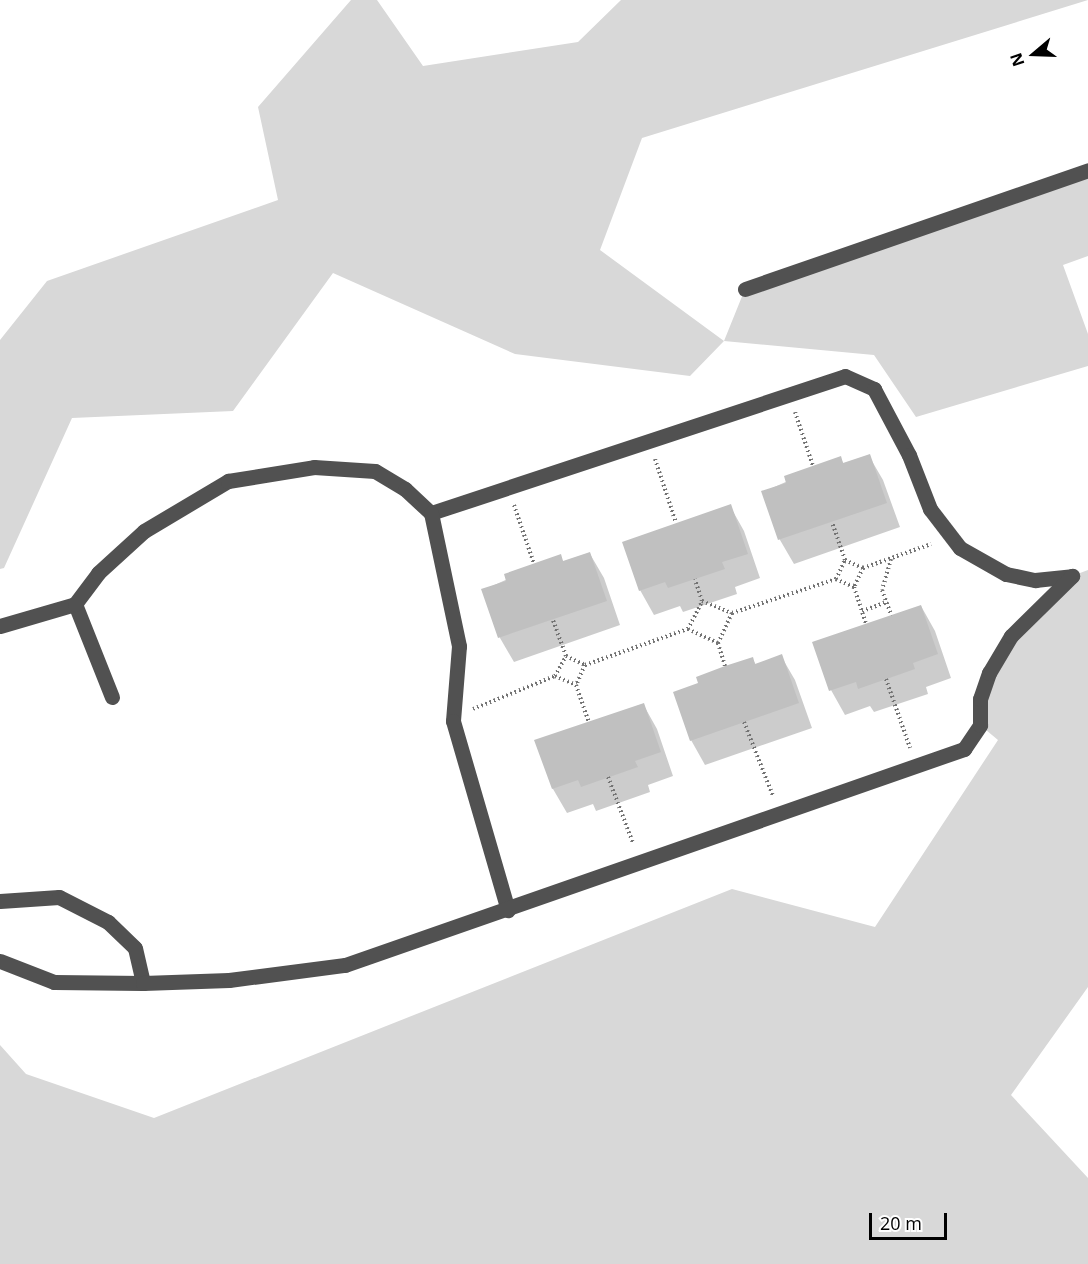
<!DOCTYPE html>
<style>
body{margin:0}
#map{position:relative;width:1088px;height:1264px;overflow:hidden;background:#fff;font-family:"Open Sans",sans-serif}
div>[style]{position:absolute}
.green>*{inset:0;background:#d8d8d8}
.shadow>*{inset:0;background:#0003}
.building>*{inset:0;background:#c0c0c0}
.path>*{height:4px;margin-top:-2px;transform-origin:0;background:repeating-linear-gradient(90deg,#737373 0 1.5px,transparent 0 4.5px)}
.minor>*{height:15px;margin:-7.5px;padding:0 7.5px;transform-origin:7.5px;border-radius:7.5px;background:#515151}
span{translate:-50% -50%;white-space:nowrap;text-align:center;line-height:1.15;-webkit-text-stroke:4.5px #fff;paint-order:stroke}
.north{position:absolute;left:1004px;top:24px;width:60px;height:60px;-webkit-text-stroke:4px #fff;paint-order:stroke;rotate:251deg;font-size:16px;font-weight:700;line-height:24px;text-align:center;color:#000}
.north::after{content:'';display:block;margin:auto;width:21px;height:27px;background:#000;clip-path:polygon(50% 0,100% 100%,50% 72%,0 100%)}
.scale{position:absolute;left:869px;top:1213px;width:78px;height:27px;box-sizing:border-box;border:3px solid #000;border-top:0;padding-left:8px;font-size:18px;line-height:21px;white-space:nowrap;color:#000;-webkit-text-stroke:4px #fff;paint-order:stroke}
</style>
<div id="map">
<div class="green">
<i style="clip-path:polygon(351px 0,377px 0,423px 66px,578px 42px,621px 0,1088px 0,642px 138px,600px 250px,724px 341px,745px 289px,1088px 170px,1088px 256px,1063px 265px,1088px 334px,1088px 366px,916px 417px,874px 355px,724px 341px,690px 376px,515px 354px,333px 273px,233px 411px,72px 418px,4px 568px,0 569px,0 340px,47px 281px,278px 200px,258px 107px)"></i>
<i style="clip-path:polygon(1088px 570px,1088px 987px,1011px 1095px,1088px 1178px,1088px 1264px,0 1264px,0 1045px,26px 1074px,154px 1118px,732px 889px,875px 927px,998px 740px,980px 725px,989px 673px,1072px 576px)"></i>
</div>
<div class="shadow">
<i style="clip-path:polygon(869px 456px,883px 480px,900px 527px,794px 564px,780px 540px,763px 492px,840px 458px,844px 464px)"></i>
<i style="clip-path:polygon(730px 506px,744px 531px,760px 578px,735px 587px,737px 594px,683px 612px,680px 606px,654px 615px,640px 590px)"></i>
<i style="clip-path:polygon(590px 554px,604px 578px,620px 625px,514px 662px,500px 638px,483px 590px,560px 556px,564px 563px)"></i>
<i style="clip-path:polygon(921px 606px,935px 631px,951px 678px,926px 687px,928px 694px,874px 712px,870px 706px,845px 715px,831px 690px,814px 643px)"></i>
<i style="clip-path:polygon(781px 656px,795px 680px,812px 728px,705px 765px,691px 740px,700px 684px,752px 658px,756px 665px)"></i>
<i style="clip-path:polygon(643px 704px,657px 729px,673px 776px,648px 785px,650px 792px,596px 811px,593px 804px,567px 813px,553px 789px,536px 741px)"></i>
</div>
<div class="building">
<i style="clip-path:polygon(870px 454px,887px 503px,778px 540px,761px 491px,786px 483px,784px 476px,841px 456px,843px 463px)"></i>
<i style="clip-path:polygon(731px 504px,748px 554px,722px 562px,725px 569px,668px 588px,665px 582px,639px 591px,622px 542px)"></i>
<i style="clip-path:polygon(590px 552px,607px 601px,498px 638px,481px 589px,506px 581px,504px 574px,561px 554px,563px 561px)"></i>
<i style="clip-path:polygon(921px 605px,938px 654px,913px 663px,915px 669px,858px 689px,856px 682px,829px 691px,812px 642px)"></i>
<i style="clip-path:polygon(782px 654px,799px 703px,690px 741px,673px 692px,698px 683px,696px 677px,725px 666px,753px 657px,755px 664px)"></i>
<i style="clip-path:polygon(644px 703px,661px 752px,635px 761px,638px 767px,581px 787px,578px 780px,552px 789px,534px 740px)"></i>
</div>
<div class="path">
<i style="left:795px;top:412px;width:57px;rotate:71.6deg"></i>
<i style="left:655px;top:459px;width:67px;rotate:71.8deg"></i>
<i style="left:514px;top:505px;width:62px;rotate:71.3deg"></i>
<i style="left:891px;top:559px;width:32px;rotate:106deg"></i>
<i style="left:882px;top:590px;width:27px;rotate:70deg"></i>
<i style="left:845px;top:560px;width:20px;rotate:24deg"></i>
<i style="left:863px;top:568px;width:72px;rotate:-19.4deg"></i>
<i style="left:863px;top:568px;width:21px;rotate:115deg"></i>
<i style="left:854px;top:587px;width:39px;rotate:72deg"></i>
<i style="left:836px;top:579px;width:20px;rotate:24deg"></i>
<i style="left:702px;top:601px;width:32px;rotate:22deg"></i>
<i style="left:732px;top:613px;width:109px;rotate:-18.1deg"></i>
<i style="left:836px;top:579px;width:21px;rotate:-65deg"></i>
<i style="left:845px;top:560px;width:40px;rotate:-108.9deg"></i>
<i style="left:862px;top:611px;width:27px;rotate:-20deg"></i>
<i style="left:688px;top:629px;width:33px;rotate:25deg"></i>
<i style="left:566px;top:656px;width:21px;rotate:25deg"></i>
<i style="left:585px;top:665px;width:22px;rotate:114deg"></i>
<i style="left:576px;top:685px;width:39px;rotate:71deg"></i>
<i style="left:585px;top:665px;width:109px;rotate:-19.3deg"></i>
<i style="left:688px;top:629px;width:31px;rotate:-63deg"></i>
<i style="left:702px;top:601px;width:23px;rotate:-108deg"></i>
<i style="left:725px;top:666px;width:24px;rotate:-107deg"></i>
<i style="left:718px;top:643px;width:33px;rotate:-65deg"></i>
<i style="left:555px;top:676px;width:23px;rotate:23deg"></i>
<i style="left:886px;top:679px;width:73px;rotate:70.8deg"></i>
<i style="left:473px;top:709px;width:88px;rotate:-21.9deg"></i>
<i style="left:555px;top:676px;width:23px;rotate:-61deg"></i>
<i style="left:566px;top:656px;width:38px;rotate:-110deg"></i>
<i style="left:744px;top:722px;width:79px;rotate:68.6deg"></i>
<i style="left:608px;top:777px;width:71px;rotate:69.3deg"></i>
</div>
<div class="minor">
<i style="left:745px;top:289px;width:363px;rotate:-19.1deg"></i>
<i style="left:431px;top:513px;width:436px;rotate:-18.3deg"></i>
<i style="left:845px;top:376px;width:32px;rotate:24deg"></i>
<i style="left:874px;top:389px;width:75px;rotate:62.1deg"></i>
<i style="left:909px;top:455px;width:58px;rotate:68.7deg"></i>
<i style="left:930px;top:509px;width:49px;rotate:52.4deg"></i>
<i style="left:960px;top:548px;width:53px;rotate:29.5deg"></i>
<i style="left:1006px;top:574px;width:30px;rotate:12deg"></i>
<i style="left:1035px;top:580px;width:37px;rotate:-6deg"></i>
<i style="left:75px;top:604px;width:100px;rotate:68.3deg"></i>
<i style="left:0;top:626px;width:78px;rotate:-16.3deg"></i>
<i style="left:75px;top:604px;width:39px;rotate:-53deg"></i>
<i style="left:98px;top:573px;width:62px;rotate:-42.4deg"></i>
<i style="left:144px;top:531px;width:98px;rotate:-30.8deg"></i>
<i style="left:228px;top:481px;width:87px;rotate:-9.2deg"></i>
<i style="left:314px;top:467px;width:61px;rotate:3.8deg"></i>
<i style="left:375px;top:471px;width:35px;rotate:31deg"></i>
<i style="left:405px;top:489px;width:35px;rotate:43deg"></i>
<i style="left:431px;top:513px;width:136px;rotate:78.1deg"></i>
<i style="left:459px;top:646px;width:75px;rotate:94.6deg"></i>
<i style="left:453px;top:721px;width:197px;rotate:73.8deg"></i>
<i style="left:0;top:901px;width:59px;rotate:-3.9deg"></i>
<i style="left:59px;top:897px;width:55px;rotate:27deg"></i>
<i style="left:108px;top:922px;width:37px;rotate:44deg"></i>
<i style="left:135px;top:948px;width:36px;rotate:77deg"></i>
<i style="left:0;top:961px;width:58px;rotate:21.3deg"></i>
<i style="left:54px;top:982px;width:89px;rotate:0.6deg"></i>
<i style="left:143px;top:983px;width:86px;rotate:-2deg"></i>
<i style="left:229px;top:980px;width:117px;rotate:-7.4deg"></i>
<i style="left:345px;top:965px;width:656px;rotate:-19.24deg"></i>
<i style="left:964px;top:749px;width:29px;rotate:-56deg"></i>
<i style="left:980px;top:725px;width:26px;rotate:-90deg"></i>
<i style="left:980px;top:699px;width:28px;rotate:-71deg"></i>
<i style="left:989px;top:673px;width:43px;rotate:-59.3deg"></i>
<i style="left:1011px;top:636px;width:86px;rotate:-44.5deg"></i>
</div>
<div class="north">N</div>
<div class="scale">20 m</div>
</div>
